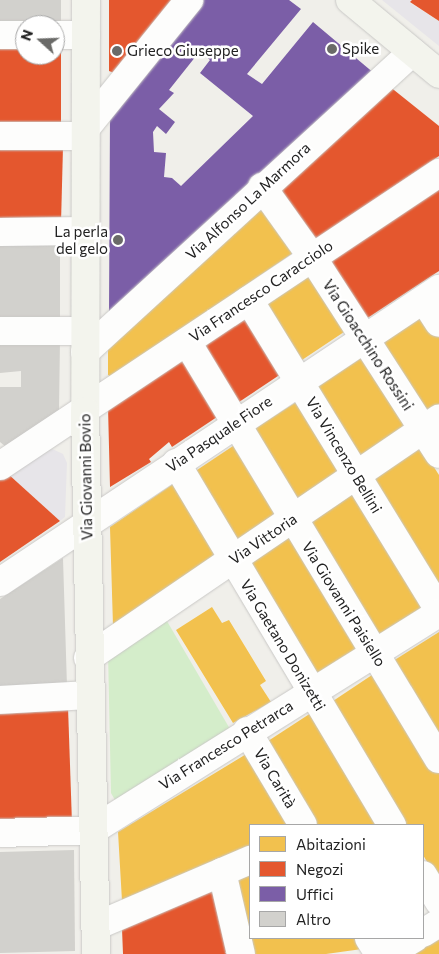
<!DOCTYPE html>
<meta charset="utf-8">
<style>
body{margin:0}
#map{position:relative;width:439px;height:954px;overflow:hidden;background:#f0efea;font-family:Commissioner,sans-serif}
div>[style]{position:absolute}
.grass>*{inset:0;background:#d4edca}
.plaza>*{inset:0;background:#e7e5e9}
.homes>*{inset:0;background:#f2c14e}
.shops>*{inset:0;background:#e4572e}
.offices>*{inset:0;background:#7b5ea7}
.building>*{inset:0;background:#d2d1cd}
.roads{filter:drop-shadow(0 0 1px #c9c8c6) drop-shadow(0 0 1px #c9c8c6)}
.street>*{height:28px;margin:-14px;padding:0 14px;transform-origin:14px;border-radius:14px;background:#fdfdfc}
.secondary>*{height:28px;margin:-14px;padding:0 14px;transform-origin:14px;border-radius:14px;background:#f3f4ed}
.dots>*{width:14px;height:14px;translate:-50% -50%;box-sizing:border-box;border:2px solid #fff;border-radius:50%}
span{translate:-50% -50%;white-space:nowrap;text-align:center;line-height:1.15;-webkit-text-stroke:5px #fff;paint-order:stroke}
.poi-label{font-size:15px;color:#222}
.left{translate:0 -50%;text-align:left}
.right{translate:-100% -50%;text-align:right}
.street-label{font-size:15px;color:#222}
.legend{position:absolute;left:249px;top:824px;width:175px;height:115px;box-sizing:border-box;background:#fff;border:1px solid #a7a7a7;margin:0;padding:6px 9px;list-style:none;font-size:15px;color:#222}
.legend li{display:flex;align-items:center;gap:10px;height:25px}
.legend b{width:25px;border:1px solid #a7a7a7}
.north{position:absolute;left:15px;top:15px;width:50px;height:50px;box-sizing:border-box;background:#fff;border:1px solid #a7a7a7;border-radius:50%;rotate:290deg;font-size:14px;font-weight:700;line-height:20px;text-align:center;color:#222}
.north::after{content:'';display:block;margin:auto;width:18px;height:22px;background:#6a6a68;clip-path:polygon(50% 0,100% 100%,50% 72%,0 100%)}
</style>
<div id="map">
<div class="grass">
<i style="clip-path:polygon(164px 616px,230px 729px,115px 800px,111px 793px,108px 652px)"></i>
</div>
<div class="plaza">
<i style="clip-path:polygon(382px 0,412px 0,410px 3px,439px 21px,439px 46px)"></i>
<i style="clip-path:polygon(46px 446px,63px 454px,67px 463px,65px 517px,60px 521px,7px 473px)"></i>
</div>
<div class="homes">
<i style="clip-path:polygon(262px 200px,296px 251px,111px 377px,108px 375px,108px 344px,219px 247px,218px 243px)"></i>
<i style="clip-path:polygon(310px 272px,347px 330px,299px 362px,264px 303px)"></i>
<i style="clip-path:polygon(426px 314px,439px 334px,439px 406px,425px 416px,378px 346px)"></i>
<i style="clip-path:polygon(364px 356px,410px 428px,362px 462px,316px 388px)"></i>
<i style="clip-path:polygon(301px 399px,345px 473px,297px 504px,251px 431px)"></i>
<i style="clip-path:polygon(236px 444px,282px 516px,237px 546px,194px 472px)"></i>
<i style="clip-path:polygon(421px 447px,439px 475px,439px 590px,372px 480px)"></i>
<i style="clip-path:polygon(176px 482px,221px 557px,113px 626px,110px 527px)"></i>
<i style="clip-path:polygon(358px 489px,428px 607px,379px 638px,309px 524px)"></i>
<i style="clip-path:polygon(294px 532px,365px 648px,315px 677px,247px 563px)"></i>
<i style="clip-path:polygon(212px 607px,222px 623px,229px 620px,266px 681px,260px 685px,271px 702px,233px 723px,176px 630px)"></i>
<i style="clip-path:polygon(439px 632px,439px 737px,393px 661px)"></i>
<i style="clip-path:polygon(378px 671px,439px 771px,439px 882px,423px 855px,423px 825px,404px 825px,330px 703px)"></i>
<i style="clip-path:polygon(311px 713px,379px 825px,314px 825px,265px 743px)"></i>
<i style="clip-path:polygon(248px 753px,291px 825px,250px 825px,250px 846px,122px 901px,118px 832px)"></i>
<i style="clip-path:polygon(250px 875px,250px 938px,357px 938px,362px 949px,326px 954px,249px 954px,234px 879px)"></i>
<i style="clip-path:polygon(439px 935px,439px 954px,406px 954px)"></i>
</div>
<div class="shops">
<i style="clip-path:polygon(109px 0,179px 0,119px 75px,109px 71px)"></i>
<i style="clip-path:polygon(412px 0,439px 0,439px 21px,410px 2px)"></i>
<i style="clip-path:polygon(25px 45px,25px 55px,55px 55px,55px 45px,61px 45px,61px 126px,0 126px,0 46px)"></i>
<i style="clip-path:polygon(389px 86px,439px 126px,439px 156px,311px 242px,276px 189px)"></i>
<i style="clip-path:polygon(0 147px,63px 147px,61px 223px,0 222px)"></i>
<i style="clip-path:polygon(439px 187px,439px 271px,363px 321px,325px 263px)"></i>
<i style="clip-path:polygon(249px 312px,284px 372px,236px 404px,199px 347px)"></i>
<i style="clip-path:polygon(183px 356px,220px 415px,172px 447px,169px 442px,149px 459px,151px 462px,110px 487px,108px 407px)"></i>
<i style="clip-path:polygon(7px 473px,60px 521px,0 562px,0 478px)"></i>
<i style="clip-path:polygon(68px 707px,72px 823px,0 825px,0 709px)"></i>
<i style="clip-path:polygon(214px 889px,229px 950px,225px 952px,227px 954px,123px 954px,122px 929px)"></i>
</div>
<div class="offices">
<i style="clip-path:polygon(evenodd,202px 0,289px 0,301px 9px,247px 74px,262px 84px,313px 22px,375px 74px,109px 315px,110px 113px,202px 0,200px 51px,210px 60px,200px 73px,253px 116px,181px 186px,172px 178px,164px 177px,166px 153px,154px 152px,153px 132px,157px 126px,166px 134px,175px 122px,159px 109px,174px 93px,169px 90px,200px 51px)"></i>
</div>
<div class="building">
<i style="clip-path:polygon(0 0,61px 0,61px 24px,0 25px)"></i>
<i style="clip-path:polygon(0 241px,60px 241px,60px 320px,0 320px)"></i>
<i style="clip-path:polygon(0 340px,60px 340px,59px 410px,5px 446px,0 442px,0 387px,21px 387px,21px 371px,0 373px)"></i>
<i style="clip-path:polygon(63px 558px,67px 687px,0 690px,0 599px)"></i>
<i style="clip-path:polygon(74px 850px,75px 951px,0 953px,0 852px)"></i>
</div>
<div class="roads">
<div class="street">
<i style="left:0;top:35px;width:25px"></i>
<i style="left:55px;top:35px;width:31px"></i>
<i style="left:85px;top:129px;width:166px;rotate:-51.1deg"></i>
<i style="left:0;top:136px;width:85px"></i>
<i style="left:262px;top:187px;width:86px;rotate:54.5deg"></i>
<i style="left:312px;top:257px;width:234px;rotate:57.2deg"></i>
<i style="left:0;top:232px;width:84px;rotate:-0.7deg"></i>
<i style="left:249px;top:300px;width:364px;rotate:58.5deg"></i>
<i style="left:424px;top:300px;width:27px;rotate:57deg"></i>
<i style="left:0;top:331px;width:85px"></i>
<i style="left:187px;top:342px;width:487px;rotate:58.9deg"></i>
<i style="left:85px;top:352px;width:444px;rotate:-42.5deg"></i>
<i style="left:176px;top:463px;width:422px;rotate:59.2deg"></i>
<i style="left:0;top:466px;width:528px;rotate:-33.72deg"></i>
<i style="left:0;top:582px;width:528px;rotate:-33.72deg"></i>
<i style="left:88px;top:658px;width:425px;rotate:-34.3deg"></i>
<i style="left:0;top:700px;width:89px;rotate:-3.2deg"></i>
<i style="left:247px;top:731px;width:109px;rotate:59.2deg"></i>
<i style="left:0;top:833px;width:93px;rotate:-1.8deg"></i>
<i style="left:93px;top:830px;width:408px;rotate:-32.1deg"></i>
<i style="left:222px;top:872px;width:84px;rotate:77deg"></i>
<i style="left:423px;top:875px;width:31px;rotate:59deg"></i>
<i style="left:96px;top:926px;width:168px;rotate:-23.2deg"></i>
<i style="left:423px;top:933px;width:19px;rotate:-32deg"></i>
<i style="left:369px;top:938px;width:19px;rotate:58deg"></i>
<i style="left:388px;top:954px;width:31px;rotate:-31deg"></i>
</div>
<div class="secondary">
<i style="left:86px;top:0;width:411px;rotate:90.1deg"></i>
<i style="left:85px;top:411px;width:543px;rotate:88.84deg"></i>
<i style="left:350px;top:0;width:116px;rotate:39.7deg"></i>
</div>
</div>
<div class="dots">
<i style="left:332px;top:49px;background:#6a6a68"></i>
<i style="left:117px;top:51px;background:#6a6a68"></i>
<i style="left:118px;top:240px;background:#6a6a68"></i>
</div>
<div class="poi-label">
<span class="left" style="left:342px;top:49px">Spike</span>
<span class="left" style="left:127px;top:51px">Grieco Giuseppe</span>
<span class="right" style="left:108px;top:240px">La perla<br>del gelo</span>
</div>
<div class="street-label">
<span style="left:248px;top:201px;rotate:-43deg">Via Alfonso La Marmora</span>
<span style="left:261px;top:291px;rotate:-34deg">Via Francesco Caracciolo</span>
<span style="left:368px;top:345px;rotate:57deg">Via Gioacchino Rossini</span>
<span style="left:219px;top:434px;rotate:-34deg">Via Pasquale Fiore</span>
<span style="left:344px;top:455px;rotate:59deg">Via Vincenzo Bellini</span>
<span style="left:86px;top:477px;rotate:-91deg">Via Giovanni Bovio</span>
<span style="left:263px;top:539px;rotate:-34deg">Via Vittoria</span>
<span style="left:344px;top:604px;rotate:58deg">Via Giovanni Paisiello</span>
<span style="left:283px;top:645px;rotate:59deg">Via Gaetano Donizetti</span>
<span style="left:226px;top:745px;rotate:-32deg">Via Francesco Petrarca</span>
<span style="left:275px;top:778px;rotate:59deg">Via Carità</span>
</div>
<ul class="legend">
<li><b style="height:14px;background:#f2c14e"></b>Abitazioni</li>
<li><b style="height:14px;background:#e4572e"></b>Negozi</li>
<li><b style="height:14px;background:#7b5ea7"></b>Uffici</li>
<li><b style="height:14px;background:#d2d1cd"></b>Altro</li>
</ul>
<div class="north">N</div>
</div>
